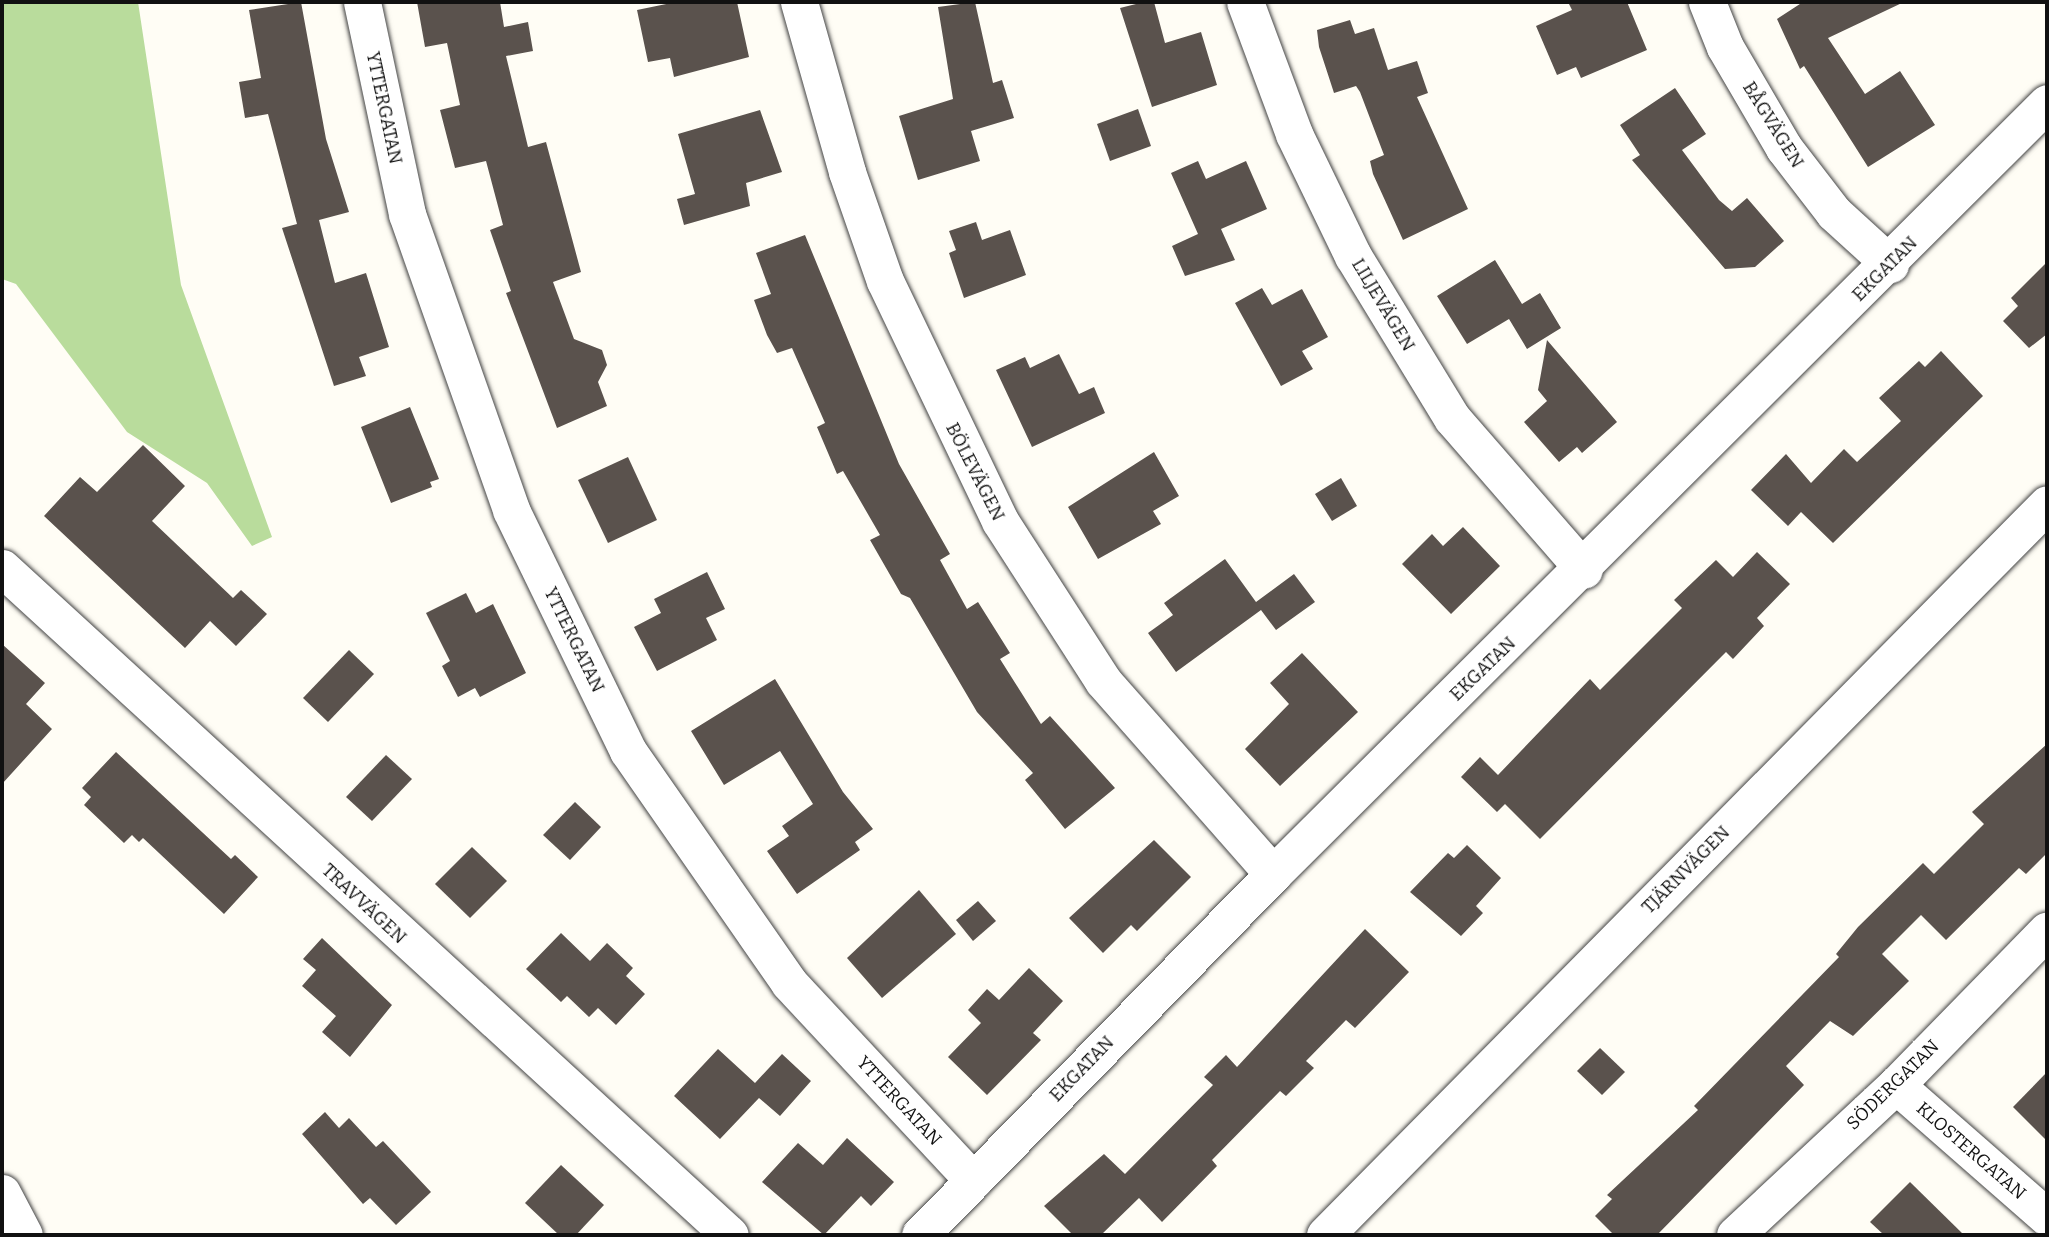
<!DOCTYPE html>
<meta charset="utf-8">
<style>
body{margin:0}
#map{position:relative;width:2049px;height:1237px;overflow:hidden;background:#fffdf5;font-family:Bitter,serif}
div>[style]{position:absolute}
.forest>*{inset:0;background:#b9dc9c}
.building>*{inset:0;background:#5a524d}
.roads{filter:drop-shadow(0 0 2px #444) drop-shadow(0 0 2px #444)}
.minor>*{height:37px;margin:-18.5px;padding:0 18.5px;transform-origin:18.5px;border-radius:18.5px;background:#fff}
span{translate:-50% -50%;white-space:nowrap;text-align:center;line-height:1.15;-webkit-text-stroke:7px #fff;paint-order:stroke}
.street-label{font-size:18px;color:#111}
.frame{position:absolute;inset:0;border:4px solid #111;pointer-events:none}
</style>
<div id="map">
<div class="forest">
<i style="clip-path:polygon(2px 2px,138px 2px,181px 285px,272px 537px,252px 546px,207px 483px,127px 432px,16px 284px,2px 279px)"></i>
</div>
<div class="building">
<i style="clip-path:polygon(301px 2px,326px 139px,349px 212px,319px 220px,335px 283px,366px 273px,389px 347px,359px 357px,366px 376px,334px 386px,282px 228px,297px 224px,268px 114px,245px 118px,239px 82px,261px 78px,249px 10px)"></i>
<i style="clip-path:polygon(417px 2px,500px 2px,504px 27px,528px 22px,533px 51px,506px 56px,528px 147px,546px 142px,581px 272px,553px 282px,574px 339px,602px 350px,607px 365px,598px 382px,607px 406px,557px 428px,506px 293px,511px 291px,490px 230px,503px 225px,486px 161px,455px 168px,440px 110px,460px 105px,447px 43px,425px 47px)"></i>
<i style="clip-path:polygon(676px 2px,737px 2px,749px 57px,674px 77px,670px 58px,648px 62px,637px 10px)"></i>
<i style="clip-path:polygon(975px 2px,993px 83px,1002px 80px,1014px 118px,971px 131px,980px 161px,918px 180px,899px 116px,953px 99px,938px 7px)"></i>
<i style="clip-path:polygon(1144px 2px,1154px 2px,1165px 43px,1201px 32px,1217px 85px,1152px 107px,1120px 8px)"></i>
<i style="clip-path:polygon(1568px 2px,1627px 2px,1647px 50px,1581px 78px,1576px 67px,1557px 75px,1536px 26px,1572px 10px)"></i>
<i style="clip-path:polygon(1803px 2px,1904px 2px,1828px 38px,1865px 94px,1900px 71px,1935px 125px,1868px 167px,1804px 66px,1800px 69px,1777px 19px)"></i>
<i style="clip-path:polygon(1350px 20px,1355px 34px,1374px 28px,1388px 70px,1417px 61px,1428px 93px,1417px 97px,1468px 209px,1403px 240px,1373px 174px,1370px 161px,1384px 155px,1360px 92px,1356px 86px,1334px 93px,1319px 47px,1317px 30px)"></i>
<i style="clip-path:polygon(1675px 88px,1706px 134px,1682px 150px,1719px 200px,1732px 211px,1747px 198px,1784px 241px,1755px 267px,1725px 269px,1632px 160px,1640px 155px,1620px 125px)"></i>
<i style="clip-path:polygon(1138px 109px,1151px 146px,1110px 161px,1097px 124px)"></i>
<i style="clip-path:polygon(760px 110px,782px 172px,746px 183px,750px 206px,684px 225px,677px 199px,695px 194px,678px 134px)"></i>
<i style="clip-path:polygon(1198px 161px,1206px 179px,1246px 161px,1267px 209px,1221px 229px,1235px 260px,1185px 276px,1172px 246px,1198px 234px,1171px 173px)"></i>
<i style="clip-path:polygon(976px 222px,982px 240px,1010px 230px,1026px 275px,964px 298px,949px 253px,956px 250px,949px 231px)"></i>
<i style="clip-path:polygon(805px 235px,899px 464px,950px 554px,940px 560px,967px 609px,978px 602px,1010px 653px,1000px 659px,1041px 724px,1050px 716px,1115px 788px,1065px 829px,1025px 780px,1033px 773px,977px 712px,910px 598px,901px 594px,870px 540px,880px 535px,843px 471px,837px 474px,817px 427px,825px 423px,792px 348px,777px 353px,767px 335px,754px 300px,771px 294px,756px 253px)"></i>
<i style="clip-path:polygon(1495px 260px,1522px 304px,1540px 293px,1561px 328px,1527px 349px,1509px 319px,1467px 344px,1437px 296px)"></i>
<i style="clip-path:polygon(2047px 262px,2047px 334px,2029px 348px,2003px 321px,2018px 306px,2011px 298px)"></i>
<i style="clip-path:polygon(1262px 288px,1272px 305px,1302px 289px,1328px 337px,1302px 351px,1313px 369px,1281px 386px,1235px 303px)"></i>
<i style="clip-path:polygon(1547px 340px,1617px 422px,1582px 453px,1577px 447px,1559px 462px,1524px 422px,1547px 401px,1538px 390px)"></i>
<i style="clip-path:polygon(1941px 351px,1983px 396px,1833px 543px,1801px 512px,1788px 526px,1751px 490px,1786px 454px,1811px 483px,1844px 449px,1857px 462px,1901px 421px,1879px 398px,1919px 361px,1925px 367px)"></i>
<i style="clip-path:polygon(1059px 354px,1079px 394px,1094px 387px,1105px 413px,1032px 447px,996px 370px,1025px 357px,1030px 368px)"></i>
<i style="clip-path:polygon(410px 407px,439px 479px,430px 482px,432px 487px,391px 503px,361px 427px)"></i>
<i style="clip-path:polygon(143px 445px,185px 486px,152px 521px,233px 598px,241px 590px,267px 614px,236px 646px,210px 621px,185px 648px,44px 516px,80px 477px,97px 492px)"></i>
<i style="clip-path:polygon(1154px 452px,1179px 496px,1153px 511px,1161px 524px,1098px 559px,1068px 507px)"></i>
<i style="clip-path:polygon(628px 457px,657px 520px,608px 543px,578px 480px)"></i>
<i style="clip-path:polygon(1341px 478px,1357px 506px,1332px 521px,1315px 494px)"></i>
<i style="clip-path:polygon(1463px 527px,1500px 566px,1451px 614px,1402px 564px,1432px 534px,1443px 546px)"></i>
<i style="clip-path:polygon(1757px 552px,1790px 584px,1757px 618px,1764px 626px,1733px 659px,1726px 652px,1540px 839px,1505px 804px,1497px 812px,1461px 777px,1480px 757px,1498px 775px,1590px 679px,1600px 690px,1682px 608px,1674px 600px,1716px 560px,1733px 577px)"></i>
<i style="clip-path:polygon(1225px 559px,1256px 602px,1294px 574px,1315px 602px,1276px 630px,1261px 610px,1176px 672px,1148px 633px,1173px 615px,1164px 603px)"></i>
<i style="clip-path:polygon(707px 572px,725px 609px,706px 618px,717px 640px,657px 671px,634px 627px,661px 613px,654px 599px)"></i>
<i style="clip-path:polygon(466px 593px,476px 613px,493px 604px,526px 673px,480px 697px,475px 688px,458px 697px,442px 666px,450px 661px,426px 613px)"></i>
<i style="clip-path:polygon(2px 644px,45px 683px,26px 704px,52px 729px,2px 784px)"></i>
<i style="clip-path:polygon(349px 650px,374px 674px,328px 722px,303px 698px)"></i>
<i style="clip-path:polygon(1302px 653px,1358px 712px,1280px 786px,1245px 749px,1289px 704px,1270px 683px)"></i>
<i style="clip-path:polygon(775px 679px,843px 792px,873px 829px,855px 842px,860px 850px,797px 894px,767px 851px,789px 836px,782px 826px,813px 804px,780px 751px,724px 785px,691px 731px)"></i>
<i style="clip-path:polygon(2047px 744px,2047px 853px,2026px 874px,2019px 868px,1946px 940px,1921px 915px,1882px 954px,1909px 981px,1853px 1036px,1830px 1021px,1786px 1066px,1804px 1085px,1657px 1235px,1614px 1235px,1595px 1216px,1612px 1199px,1607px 1195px,1698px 1110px,1694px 1106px,1839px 957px,1836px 954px,1858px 927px,1923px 863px,1934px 874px,1984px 824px,1972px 812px)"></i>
<i style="clip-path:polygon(116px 752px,231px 859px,235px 855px,258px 877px,224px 914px,143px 838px,139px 842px,132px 835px,124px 843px,84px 805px,91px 797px,82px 788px)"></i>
<i style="clip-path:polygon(386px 755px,412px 779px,372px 821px,346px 797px)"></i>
<i style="clip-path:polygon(575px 802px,601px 827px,570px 860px,543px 835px)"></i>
<i style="clip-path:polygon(1154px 840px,1191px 877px,1137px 931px,1131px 925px,1103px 953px,1069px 918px)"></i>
<i style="clip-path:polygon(1467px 845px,1501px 878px,1476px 906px,1483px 913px,1461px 936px,1410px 892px,1448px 853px,1454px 858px)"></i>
<i style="clip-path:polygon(472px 847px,507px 881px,470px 918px,435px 884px)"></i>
<i style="clip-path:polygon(919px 890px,956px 934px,882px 998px,847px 958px)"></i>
<i style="clip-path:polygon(978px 901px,996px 921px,973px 941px,956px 920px)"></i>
<i style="clip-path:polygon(1365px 929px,1409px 972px,1355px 1028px,1346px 1020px,1306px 1061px,1314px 1068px,1286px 1096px,1280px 1091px,1212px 1160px,1217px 1166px,1162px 1222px,1139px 1198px,1101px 1235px,1073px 1235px,1044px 1206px,1104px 1154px,1125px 1174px,1213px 1085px,1204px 1077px,1226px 1055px,1237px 1067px)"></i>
<i style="clip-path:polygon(561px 933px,590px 961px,607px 943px,633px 968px,626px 976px,645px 994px,616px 1025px,598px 1008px,589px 1017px,567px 996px,561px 1002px,526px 969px)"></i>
<i style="clip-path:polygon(322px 938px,392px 1005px,350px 1057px,322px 1032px,336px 1016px,302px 986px,316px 970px,303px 959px)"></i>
<i style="clip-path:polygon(1029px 968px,1063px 1001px,1033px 1033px,1041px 1040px,987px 1095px,948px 1057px,981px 1023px,968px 1010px,987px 989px,999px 1000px)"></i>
<i style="clip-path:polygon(1600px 1048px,1625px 1072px,1602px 1095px,1577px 1071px)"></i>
<i style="clip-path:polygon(718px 1049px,755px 1083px,782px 1054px,811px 1081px,780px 1116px,759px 1098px,720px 1139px,674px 1096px)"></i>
<i style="clip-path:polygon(2047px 1072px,2047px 1141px,2013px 1107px)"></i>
<i style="clip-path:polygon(325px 1112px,339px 1128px,349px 1118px,376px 1147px,383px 1141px,431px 1192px,396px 1225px,370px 1198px,363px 1204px,302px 1134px)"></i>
<i style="clip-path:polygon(847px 1138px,894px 1182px,871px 1206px,861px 1196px,824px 1235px,762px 1182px,798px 1143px,823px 1165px)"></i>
<i style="clip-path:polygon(561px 1165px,604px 1205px,576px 1235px,559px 1235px,525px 1203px)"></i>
<i style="clip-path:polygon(1910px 1182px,1964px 1235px,1884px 1235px,1870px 1222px)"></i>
</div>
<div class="roads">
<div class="minor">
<i style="left:362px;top:2px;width:217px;rotate:78deg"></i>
<i style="left:407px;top:214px;width:314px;rotate:70.6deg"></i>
<i style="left:511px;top:510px;width:268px;rotate:64.1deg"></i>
<i style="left:628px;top:751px;width:282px;rotate:55.2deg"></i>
<i style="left:789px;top:983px;width:270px;rotate:47deg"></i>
<i style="left:799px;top:2px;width:177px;rotate:74.2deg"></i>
<i style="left:847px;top:172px;width:115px;rotate:70.8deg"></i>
<i style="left:885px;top:281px;width:266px;rotate:64.4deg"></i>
<i style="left:1000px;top:521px;width:190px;rotate:57.2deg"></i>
<i style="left:1103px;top:681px;width:257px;rotate:48.6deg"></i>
<i style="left:1245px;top:2px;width:141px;rotate:69.6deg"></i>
<i style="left:1294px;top:134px;width:136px;rotate:64.2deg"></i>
<i style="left:1353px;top:256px;width:190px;rotate:58.6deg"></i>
<i style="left:1452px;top:418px;width:201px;rotate:49deg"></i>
<i style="left:1707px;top:2px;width:48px;rotate:68.2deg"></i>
<i style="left:1725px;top:47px;width:117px;rotate:59.7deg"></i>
<i style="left:1784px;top:148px;width:82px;rotate:52.4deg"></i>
<i style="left:1834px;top:213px;width:76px;rotate:42.3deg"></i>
<i style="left:2px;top:568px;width:987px;rotate:42.5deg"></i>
<i style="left:1896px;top:1085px;width:201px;rotate:41.2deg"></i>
<i style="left:2px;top:1193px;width:47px;rotate:62.4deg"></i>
<i style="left:920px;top:1235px;width:505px;rotate:-45.64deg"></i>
<i style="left:1273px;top:874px;width:1092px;rotate:-44.89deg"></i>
<i style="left:1325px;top:1235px;width:1027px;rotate:-45.35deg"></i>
<i style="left:1735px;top:1235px;width:220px;rotate:-43deg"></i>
<i style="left:1896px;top:1085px;width:216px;rotate:-45.7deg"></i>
</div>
</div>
<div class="street-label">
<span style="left:384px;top:108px;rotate:78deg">YTTERGATAN</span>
<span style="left:1773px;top:125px;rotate:58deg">BÅGVÄGEN</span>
<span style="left:1885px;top:269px;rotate:-45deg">EKGATAN</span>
<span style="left:1383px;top:305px;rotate:59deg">LILJEVÄGEN</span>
<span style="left:975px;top:472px;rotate:63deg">BÖLEVÄGEN</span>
<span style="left:574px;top:640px;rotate:64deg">YTTERGATAN</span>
<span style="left:1483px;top:669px;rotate:-44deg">EKGATAN</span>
<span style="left:1686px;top:870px;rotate:-45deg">TJÄRNVÄGEN</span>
<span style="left:364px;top:904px;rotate:43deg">TRAVVÄGEN</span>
<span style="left:1082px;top:1069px;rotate:-46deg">EKGATAN</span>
<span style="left:1893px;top:1085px;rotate:-44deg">SÖDERGATAN</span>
<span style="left:899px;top:1101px;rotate:47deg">YTTERGATAN</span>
<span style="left:1971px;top:1151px;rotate:41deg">KLOSTERGATAN</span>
</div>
<div class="frame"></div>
</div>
